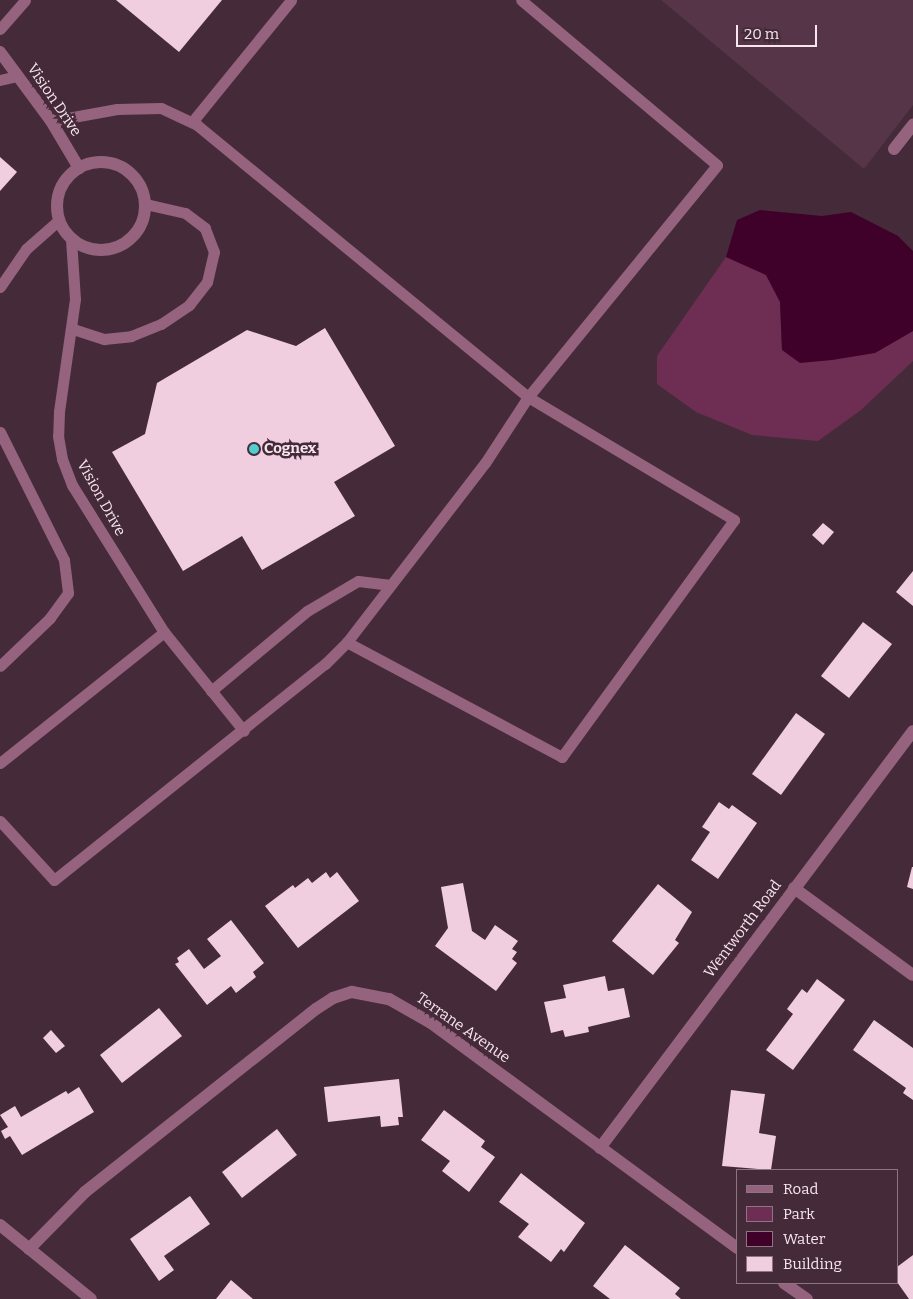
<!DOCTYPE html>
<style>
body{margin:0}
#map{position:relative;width:913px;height:1299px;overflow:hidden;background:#452b39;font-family:Bitter,serif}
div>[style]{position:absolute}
.built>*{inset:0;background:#553547}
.green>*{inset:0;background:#6e2e54}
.water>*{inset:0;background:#3f002a}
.building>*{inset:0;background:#f0cddf}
.service>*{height:11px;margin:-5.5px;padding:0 5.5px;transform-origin:5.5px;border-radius:5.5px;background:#95637e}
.minor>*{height:12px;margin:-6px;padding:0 6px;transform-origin:6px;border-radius:6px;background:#95637e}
.minor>.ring{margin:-6px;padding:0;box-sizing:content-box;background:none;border:12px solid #95637e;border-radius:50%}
.dots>*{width:14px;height:14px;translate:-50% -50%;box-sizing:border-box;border:2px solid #452b39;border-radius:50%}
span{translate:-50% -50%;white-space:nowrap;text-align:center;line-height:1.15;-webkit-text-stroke:5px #452b39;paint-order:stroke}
.street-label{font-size:15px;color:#f8e6ef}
.poi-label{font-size:15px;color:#f8e6ef;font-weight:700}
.left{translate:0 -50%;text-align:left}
.legend{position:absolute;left:736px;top:1169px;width:162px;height:115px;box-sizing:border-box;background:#452b39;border:1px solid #8d7682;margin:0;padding:6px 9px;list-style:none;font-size:15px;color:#f8e6ef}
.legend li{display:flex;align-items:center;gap:10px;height:25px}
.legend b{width:25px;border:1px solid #8d7682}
.scale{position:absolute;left:736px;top:25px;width:81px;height:22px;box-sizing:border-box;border:2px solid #f8e6ef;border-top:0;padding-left:6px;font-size:15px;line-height:18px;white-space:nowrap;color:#f8e6ef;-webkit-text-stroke:4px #452b39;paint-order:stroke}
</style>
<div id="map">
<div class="built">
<i style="clip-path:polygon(661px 0,913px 0,913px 105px,864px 169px)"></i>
</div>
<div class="green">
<i style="clip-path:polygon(726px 257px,766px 275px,780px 302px,782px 350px,875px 353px,913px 331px,913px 361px,861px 410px,818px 441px,752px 435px,696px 412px,657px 384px,657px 356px)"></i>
</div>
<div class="water">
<i style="clip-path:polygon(760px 210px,822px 216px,851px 212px,898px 236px,913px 251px,913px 331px,875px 353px,832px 360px,800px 363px,782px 350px,780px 302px,766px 275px,726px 257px,737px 220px)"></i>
</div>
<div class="building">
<i style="clip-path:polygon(116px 0,222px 0,179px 52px)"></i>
<i style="clip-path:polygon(0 157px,17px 172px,0 191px)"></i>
<i style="clip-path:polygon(325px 328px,395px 446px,334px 482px,355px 516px,262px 570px,242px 536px,183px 571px,112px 452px,145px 434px,157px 383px,247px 330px,296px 346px)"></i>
<i style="clip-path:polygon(823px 523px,834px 532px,823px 545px,812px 535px)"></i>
<i style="clip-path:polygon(913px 571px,913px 606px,896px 592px)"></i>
<i style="clip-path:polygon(863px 622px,892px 644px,849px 698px,821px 676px)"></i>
<i style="clip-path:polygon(796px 713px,825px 734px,781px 795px,752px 774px)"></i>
<i style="clip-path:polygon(719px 802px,729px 809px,732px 805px,757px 823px,718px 879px,691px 860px,710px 832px,702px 827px)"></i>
<i style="clip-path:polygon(912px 867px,913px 867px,913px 889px,907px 887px)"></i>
<i style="clip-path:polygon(326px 872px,330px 878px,337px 872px,359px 901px,298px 948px,265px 906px,293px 885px,295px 888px,308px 878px,312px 883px)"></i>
<i style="clip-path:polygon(463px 883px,472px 931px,485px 940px,495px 925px,518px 941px,512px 949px,517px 952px,512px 959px,517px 963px,496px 991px,435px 946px,448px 928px,441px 887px)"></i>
<i style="clip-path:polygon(658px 884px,692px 912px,675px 940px,679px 943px,653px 975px,612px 941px)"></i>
<i style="clip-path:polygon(231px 920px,264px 963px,253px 972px,256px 977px,236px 993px,231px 986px,207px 1005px,175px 964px,179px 962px,177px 958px,189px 949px,204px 969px,221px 956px,207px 939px)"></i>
<i style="clip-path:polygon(605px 976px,608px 991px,624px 988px,630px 1017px,588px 1027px,589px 1032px,565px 1037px,563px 1030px,551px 1033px,544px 1002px,566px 998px,563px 985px)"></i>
<i style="clip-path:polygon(817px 979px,845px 1000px,793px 1070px,766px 1050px,793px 1014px,787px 1009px,802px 989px,807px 993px)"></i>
<i style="clip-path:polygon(159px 1008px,182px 1036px,122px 1083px,100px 1055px)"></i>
<i style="clip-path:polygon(874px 1020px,913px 1048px,913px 1100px,903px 1093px,906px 1088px,853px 1050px)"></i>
<i style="clip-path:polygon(51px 1030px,65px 1046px,56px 1053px,43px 1038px)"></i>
<i style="clip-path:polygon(399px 1079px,403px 1117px,398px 1117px,399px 1125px,381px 1127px,380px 1116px,328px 1122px,324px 1087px)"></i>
<i style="clip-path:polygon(79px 1087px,94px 1112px,22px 1155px,10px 1136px,5px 1139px,1px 1131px,8px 1127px,0 1115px,15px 1106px,21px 1117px,66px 1091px,68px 1094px)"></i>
<i style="clip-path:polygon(731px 1090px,765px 1094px,759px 1133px,776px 1136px,771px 1170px,722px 1166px)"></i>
<i style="clip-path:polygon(444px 1110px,485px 1141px,481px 1147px,495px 1157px,469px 1192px,442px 1171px,450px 1161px,421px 1140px)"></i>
<i style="clip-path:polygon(277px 1129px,297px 1155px,242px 1198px,222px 1172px)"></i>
<i style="clip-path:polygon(521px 1173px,585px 1223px,564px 1252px,561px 1249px,551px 1262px,518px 1237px,529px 1224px,499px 1202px)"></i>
<i style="clip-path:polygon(190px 1196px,210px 1224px,164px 1256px,174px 1270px,159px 1281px,130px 1239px)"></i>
<i style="clip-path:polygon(625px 1245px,680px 1288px,675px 1294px,681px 1299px,610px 1299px,593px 1286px)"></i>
<i style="clip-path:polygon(913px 1255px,913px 1299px,909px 1299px,897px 1282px,897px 1267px)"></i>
<i style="clip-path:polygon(231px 1280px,253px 1299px,216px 1299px)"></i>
</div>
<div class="service">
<i style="left:0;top:29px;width:38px;rotate:-49deg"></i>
<i style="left:0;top:80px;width:18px;rotate:-13deg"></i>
<i style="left:51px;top:121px;width:67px;rotate:-10.3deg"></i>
<i style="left:117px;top:109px;width:44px;rotate:-1.3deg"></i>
<i style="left:161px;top:108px;width:40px;rotate:25deg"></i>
<i style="left:197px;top:125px;width:428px;rotate:39.4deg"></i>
<i style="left:528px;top:397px;width:240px;rotate:30.8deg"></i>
<i style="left:734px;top:520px;width:293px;rotate:126deg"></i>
<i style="left:562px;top:757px;width:244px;rotate:-151.9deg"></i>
<i style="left:192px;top:122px;width:157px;rotate:-50.9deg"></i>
<i style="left:71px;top:239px;width:60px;rotate:86.2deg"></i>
<i style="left:75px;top:299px;width:114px;rotate:98.1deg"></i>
<i style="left:59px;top:412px;width:24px;rotate:92deg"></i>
<i style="left:58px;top:436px;width:23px;rotate:80deg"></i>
<i style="left:62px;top:459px;width:28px;rotate:69deg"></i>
<i style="left:72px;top:485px;width:173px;rotate:58deg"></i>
<i style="left:164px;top:632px;width:127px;rotate:51.1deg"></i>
<i style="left:0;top:287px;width:46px;rotate:-55.6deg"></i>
<i style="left:26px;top:249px;width:44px;rotate:-41.3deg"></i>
<i style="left:73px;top:329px;width:33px;rotate:18deg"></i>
<i style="left:104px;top:339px;width:27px;rotate:-6deg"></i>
<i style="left:131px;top:336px;width:32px;rotate:-22deg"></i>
<i style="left:161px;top:324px;width:34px;rotate:-34deg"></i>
<i style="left:189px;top:305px;width:29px;rotate:-52deg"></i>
<i style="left:207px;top:282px;width:31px;rotate:-77deg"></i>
<i style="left:214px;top:252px;width:26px;rotate:-111deg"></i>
<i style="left:205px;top:228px;width:25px;rotate:-143deg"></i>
<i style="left:185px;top:213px;width:41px;rotate:-167.3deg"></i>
<i style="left:0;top:432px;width:143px;rotate:63.4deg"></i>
<i style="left:64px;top:560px;width:33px;rotate:83deg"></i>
<i style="left:68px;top:593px;width:31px;rotate:126deg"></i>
<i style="left:50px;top:618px;width:69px;rotate:136.2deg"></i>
<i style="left:211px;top:691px;width:125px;rotate:-39.8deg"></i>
<i style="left:307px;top:611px;width:59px;rotate:-30.5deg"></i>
<i style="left:358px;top:581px;width:33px;rotate:7deg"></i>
<i style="left:0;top:763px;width:210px;rotate:-38.6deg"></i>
<i style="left:0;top:821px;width:80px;rotate:47.5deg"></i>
<i style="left:54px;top:880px;width:347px;rotate:-38.6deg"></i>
<i style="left:325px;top:664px;width:31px;rotate:-45deg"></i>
<i style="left:347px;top:642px;width:226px;rotate:-52.4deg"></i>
<i style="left:485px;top:463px;width:79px;rotate:-56.9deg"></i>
<i style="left:528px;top:397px;width:299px;rotate:-50.8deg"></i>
<i style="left:717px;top:165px;width:256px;rotate:-139.9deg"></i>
</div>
<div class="minor">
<i style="left:0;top:52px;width:86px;rotate:53.5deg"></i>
<i style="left:51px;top:121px;width:55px;rotate:59.2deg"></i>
<i style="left:894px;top:149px;width:31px;rotate:-52deg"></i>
<i class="ring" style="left:57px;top:162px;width:76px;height:76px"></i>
<i style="left:794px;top:888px;width:147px;rotate:36.2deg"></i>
<i style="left:600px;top:1148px;width:521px;rotate:-53.11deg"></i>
<i style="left:0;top:1225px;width:117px;rotate:39.1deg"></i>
<i style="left:29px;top:1249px;width:80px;rotate:-45.5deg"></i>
<i style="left:85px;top:1192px;width:295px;rotate:-38.4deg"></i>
<i style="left:316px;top:1009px;width:20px;rotate:-33deg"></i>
<i style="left:333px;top:998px;width:20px;rotate:-18deg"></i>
<i style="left:352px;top:992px;width:38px;rotate:11deg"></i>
<i style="left:389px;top:999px;width:48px;rotate:29.7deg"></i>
<i style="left:431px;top:1023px;width:380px;rotate:36.3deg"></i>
<i style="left:784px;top:1283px;width:28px;rotate:35deg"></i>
</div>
<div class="dots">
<i style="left:254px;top:449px;background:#52cdce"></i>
</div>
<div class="street-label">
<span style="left:54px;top:100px;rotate:56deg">Vision Drive</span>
<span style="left:101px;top:498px;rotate:61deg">Vision Drive</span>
<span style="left:743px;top:929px;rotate:-53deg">Wentworth Road</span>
<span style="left:463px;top:1028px;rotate:35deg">Terrane Avenue</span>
</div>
<div class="poi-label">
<span class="left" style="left:264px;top:449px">Cognex</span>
</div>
<ul class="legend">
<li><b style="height:6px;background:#95637e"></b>Road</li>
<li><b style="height:14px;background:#6e2e54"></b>Park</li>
<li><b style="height:14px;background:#3f002a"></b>Water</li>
<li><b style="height:14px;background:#f0cddf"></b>Building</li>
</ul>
<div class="scale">20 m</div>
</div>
